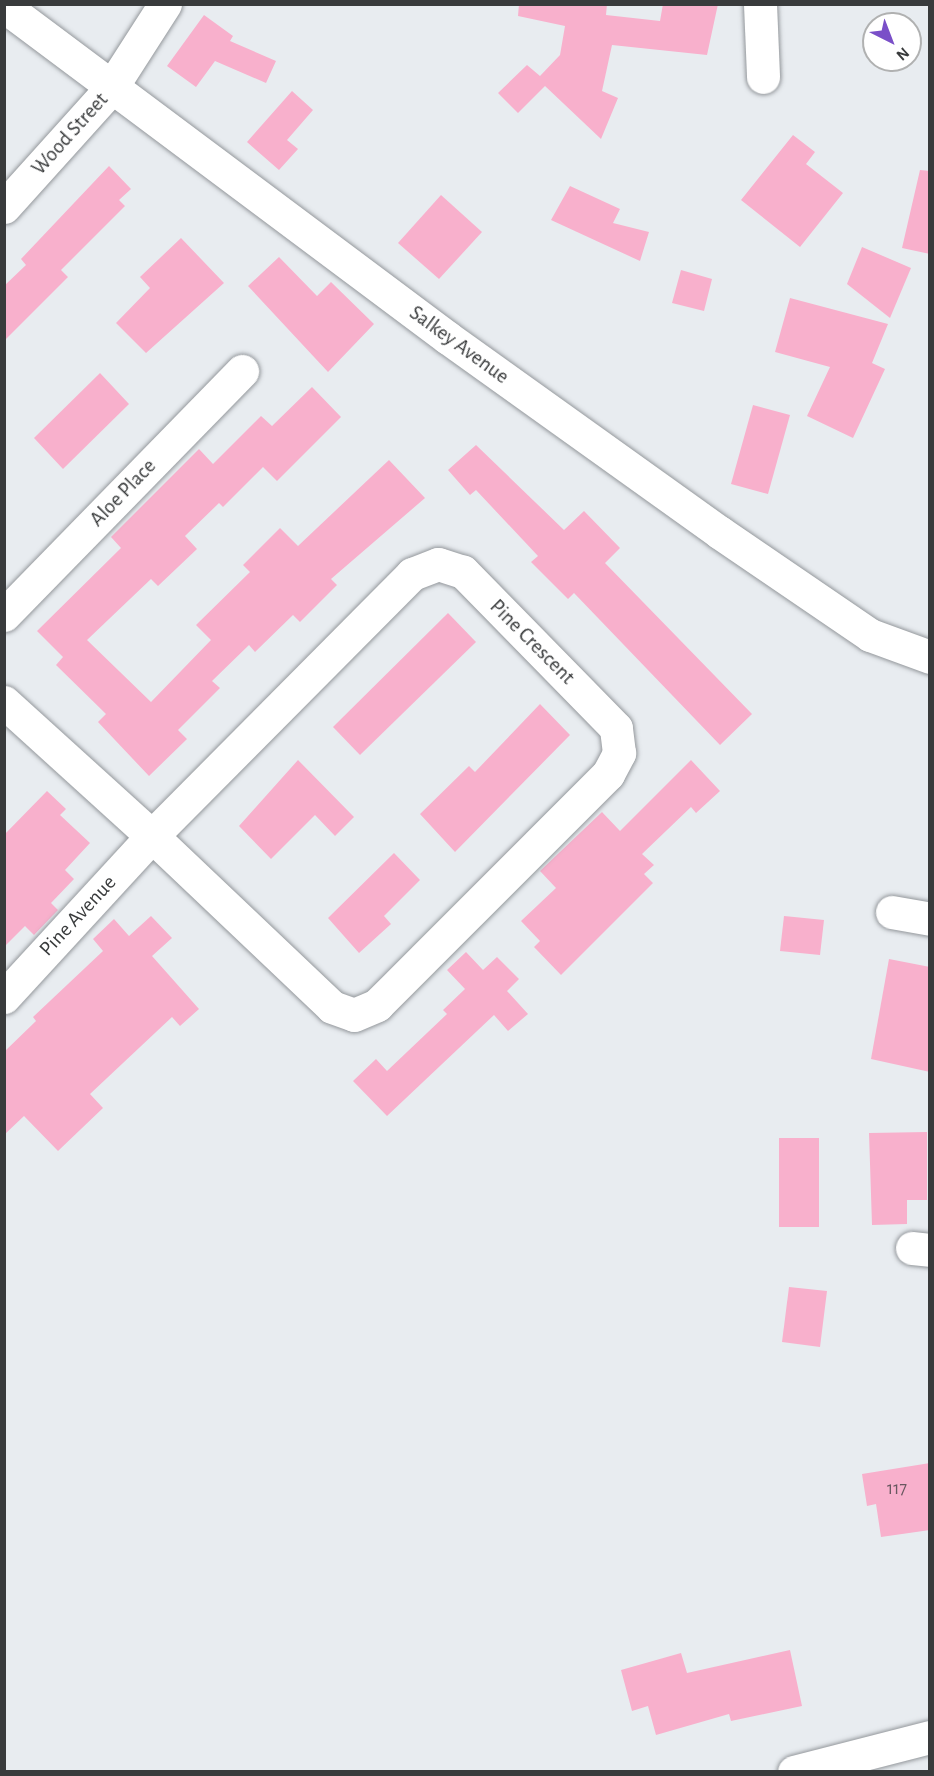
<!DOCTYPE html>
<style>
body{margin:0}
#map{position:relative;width:934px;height:1776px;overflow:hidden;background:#e8ecf0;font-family:"Alegreya Sans",sans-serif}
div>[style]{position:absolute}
.building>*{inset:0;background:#f8b0cc}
.roads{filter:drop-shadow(0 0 2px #94989c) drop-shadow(0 0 2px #94989c)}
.minor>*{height:33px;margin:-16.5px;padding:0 16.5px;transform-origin:16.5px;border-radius:16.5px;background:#fff}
span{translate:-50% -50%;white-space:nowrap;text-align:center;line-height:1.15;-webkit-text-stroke:6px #fff;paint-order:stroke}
.number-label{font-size:18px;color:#695860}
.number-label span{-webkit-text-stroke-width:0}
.street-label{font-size:21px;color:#393b3c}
.frame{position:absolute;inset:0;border:6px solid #393b3c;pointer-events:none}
.north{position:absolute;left:862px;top:12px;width:60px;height:60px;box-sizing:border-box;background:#fff;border:2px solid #b0b1b1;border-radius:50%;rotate:138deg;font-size:16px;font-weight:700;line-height:24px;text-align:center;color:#393b3c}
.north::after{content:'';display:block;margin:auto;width:21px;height:27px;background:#7a4fc8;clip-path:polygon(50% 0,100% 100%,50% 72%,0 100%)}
</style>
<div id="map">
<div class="building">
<i style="clip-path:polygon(519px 4px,607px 4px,606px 15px,660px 21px,663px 4px,718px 4px,707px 55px,612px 45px,602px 91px,618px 98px,601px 139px,545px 86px,518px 113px,498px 93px,527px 65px,540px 76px,560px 55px,565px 26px,518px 16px)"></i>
<i style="clip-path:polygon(204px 15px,233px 36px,230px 41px,276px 61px,266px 83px,215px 61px,196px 87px,167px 66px)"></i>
<i style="clip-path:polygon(292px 91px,313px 110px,287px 140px,298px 149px,279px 170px,247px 142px)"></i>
<i style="clip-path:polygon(793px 135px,815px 152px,806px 164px,843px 193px,800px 247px,741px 200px)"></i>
<i style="clip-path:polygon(109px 166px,131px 189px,119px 200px,125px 206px,61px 270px,68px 277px,4px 341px,4px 286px,26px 265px,21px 259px)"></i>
<i style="clip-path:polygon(920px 170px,930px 171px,930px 254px,902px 248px)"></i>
<i style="clip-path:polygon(570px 186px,620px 209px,613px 223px,649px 232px,640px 261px,551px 220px)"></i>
<i style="clip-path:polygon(441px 195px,482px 232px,439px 279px,398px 243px)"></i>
<i style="clip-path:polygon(181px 238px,224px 283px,146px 353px,116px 323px,150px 288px,140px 277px)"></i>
<i style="clip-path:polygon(862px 247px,911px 268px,890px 318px,847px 284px)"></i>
<i style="clip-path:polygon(279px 257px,317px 296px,331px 282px,374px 324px,328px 372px,248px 286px)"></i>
<i style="clip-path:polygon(681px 270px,712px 279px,704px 311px,672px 303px)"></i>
<i style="clip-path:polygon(790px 298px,888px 324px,872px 363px,885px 369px,853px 438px,807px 416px,830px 367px,775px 352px)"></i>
<i style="clip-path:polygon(100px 373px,129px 404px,63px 469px,34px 438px)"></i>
<i style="clip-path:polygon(312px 387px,341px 417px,277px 481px,263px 467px,223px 507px,219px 503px,185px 536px,197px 549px,158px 586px,151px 579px,87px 640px,151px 702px,211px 640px,196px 625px,250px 572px,243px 565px,280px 528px,298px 546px,389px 460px,425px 498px,331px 579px,337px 585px,300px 622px,293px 615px,255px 652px,249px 645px,212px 681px,220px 688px,178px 730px,187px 739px,149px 776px,98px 722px,106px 714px,56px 665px,63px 657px,37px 631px,121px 548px,111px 537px,199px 449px,213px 464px,261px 416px,272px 426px)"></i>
<i style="clip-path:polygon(753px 405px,790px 415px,768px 494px,731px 484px)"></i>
<i style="clip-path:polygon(476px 445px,564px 530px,584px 511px,620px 548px,605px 563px,752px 714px,720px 745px,574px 593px,568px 599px,531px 562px,538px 556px,476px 490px,470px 495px,448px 470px)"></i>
<i style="clip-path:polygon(448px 613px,476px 642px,360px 755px,333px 727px)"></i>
<i style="clip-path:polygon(540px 704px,570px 735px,455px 852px,420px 814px,469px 766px,475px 772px)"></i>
<i style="clip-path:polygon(298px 760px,354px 817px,335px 836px,315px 815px,271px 859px,239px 826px)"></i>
<i style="clip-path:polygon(691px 760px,720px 791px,696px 813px,691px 807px,642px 854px,654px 865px,644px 874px,653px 883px,561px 975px,534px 947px,540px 941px,521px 921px,556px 888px,540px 871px,602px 812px,620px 831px)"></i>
<i style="clip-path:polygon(47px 791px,66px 809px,60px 815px,90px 843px,65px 870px,74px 879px,51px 903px,58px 910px,34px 935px,25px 926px,4px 947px,4px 835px)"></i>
<i style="clip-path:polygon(394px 853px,420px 880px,384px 916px,391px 924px,359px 953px,328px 918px)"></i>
<i style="clip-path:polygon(151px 916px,172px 938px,152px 956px,199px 1009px,180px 1026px,172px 1017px,90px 1094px,103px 1108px,58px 1151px,24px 1116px,4px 1135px,4px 1052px,36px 1021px,33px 1017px,103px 951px,93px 939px,114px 919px,129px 936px)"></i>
<i style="clip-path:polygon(784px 916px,824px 920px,820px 955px,780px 951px)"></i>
<i style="clip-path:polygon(466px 952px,483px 970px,497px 957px,519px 979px,507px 991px,528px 1014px,508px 1031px,494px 1015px,387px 1116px,353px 1081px,376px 1059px,387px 1071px,447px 1014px,443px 1010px,465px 989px,447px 970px)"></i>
<i style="clip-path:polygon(889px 959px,930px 967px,930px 1072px,871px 1059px)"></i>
<i style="clip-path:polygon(927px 1132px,927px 1200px,907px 1200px,907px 1224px,872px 1225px,869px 1133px)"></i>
<i style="clip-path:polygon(779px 1138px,819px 1138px,819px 1227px,779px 1227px)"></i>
<i style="clip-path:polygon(789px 1287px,827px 1291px,820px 1347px,782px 1342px)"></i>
<i style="clip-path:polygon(930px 1463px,930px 1530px,881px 1537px,876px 1504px,867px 1506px,862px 1474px)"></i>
<i style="clip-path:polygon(790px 1650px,802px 1706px,731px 1721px,729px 1714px,656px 1735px,648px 1706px,632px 1711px,621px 1670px,681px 1653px,687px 1673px)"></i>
</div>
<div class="roads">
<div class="minor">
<i style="left:760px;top:4px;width:73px;rotate:87.6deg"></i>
<i style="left:4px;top:6px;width:554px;rotate:36.79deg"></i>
<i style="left:448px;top:338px;width:333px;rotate:35.6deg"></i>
<i style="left:719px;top:532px;width:183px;rotate:34.3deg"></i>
<i style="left:870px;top:635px;width:64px;rotate:20.1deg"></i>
<i style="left:4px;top:207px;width:160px;rotate:-48deg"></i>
<i style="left:111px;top:88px;width:100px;rotate:-57.3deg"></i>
<i style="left:4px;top:615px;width:341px;rotate:-45.7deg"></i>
<i style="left:4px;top:702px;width:200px;rotate:42.2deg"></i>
<i style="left:152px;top:836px;width:248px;rotate:43.5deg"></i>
<i style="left:332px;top:1007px;width:23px;rotate:20deg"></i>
<i style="left:354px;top:1015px;width:25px;rotate:-23deg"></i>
<i style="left:377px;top:1005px;width:327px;rotate:-45deg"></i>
<i style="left:608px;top:774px;width:24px;rotate:-62deg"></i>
<i style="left:619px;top:753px;width:25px;rotate:-97deg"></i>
<i style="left:616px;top:728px;width:219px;rotate:-134.4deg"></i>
<i style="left:463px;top:572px;width:26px;rotate:-162deg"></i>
<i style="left:438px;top:564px;width:28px;rotate:159deg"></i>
<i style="left:412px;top:574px;width:369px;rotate:134.8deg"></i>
<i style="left:152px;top:836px;width:219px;rotate:132.6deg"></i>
<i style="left:892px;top:912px;width:39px;rotate:10deg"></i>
<i style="left:912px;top:1248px;width:18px;rotate:6deg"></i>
<i style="left:794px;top:1772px;width:140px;rotate:-14.4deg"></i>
</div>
</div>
<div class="number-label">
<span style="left:897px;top:1489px">117</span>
</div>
<div class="street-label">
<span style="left:70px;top:134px;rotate:-48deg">Wood Street</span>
<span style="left:459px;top:345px;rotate:36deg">Salkey Avenue</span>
<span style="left:123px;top:493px;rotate:-46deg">Aloe Place</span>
<span style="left:532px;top:642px;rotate:45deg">Pine Crescent</span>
<span style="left:78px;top:916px;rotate:-47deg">Pine Avenue</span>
</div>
<div class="frame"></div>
<div class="north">N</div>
</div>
